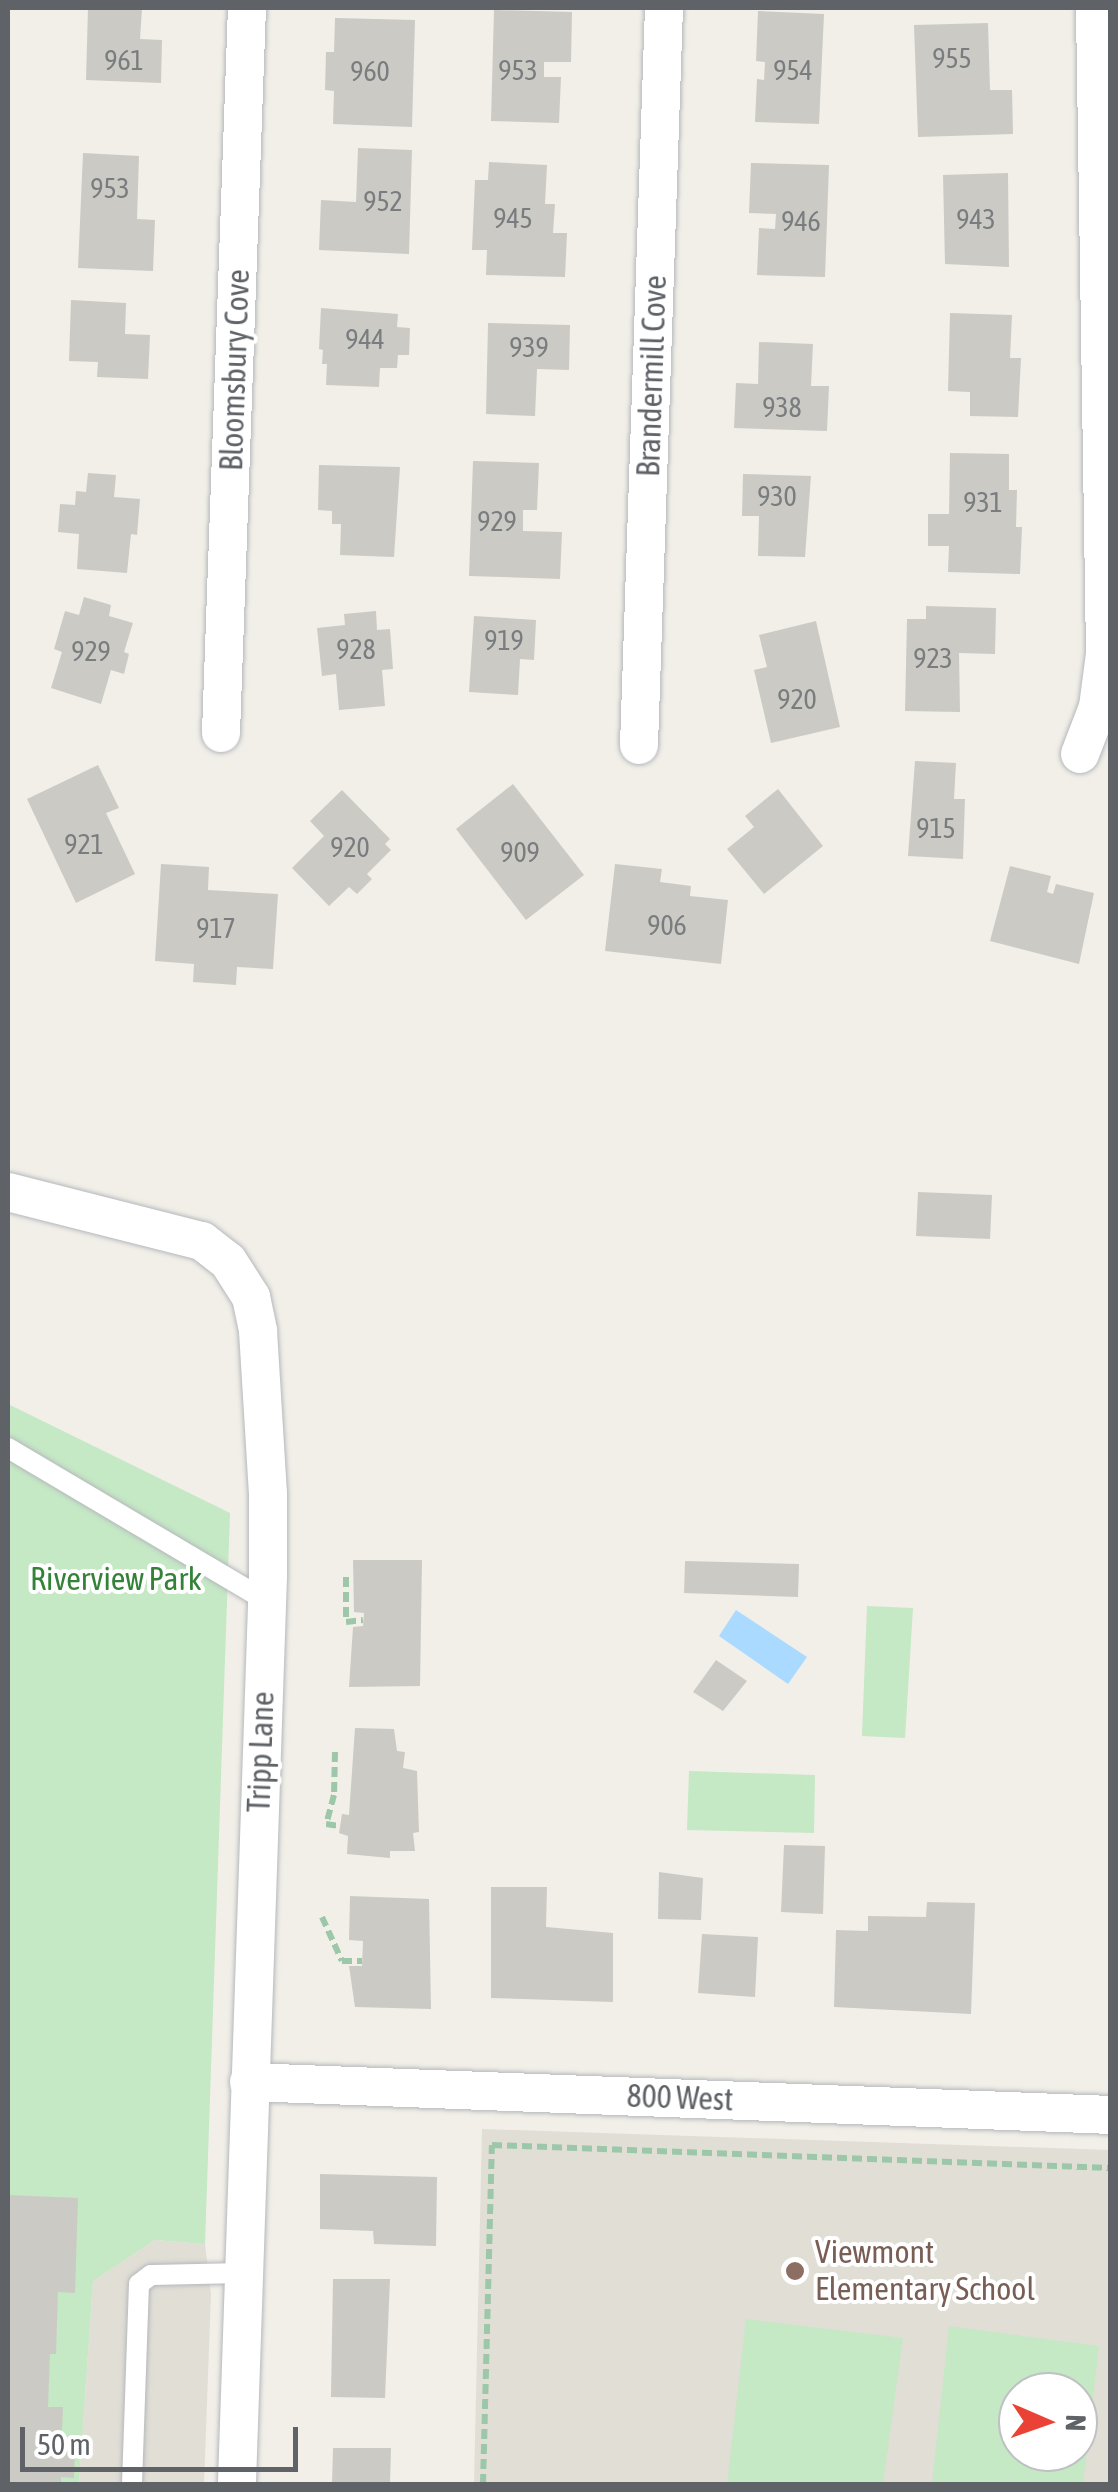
<!DOCTYPE html>
<style>
body{margin:0}
#map{position:relative;width:1118px;height:2492px;overflow:hidden;background:#f1efe8;font-family:"Asap Condensed",sans-serif}
div>[style]{position:absolute}
.education>*{inset:0;background:#e1ded6}
.green>*{inset:0;background:#c5e8c5}
.water>*{inset:0;background:#aadaff}
.building>*{inset:0;background:#cccac5}
.path>*{height:6px;margin-top:-3px;transform-origin:0;background:repeating-linear-gradient(90deg,#9cc7a9 0 10px,transparent 0 15px)}
.roads{filter:drop-shadow(0 0 2px #b5b8bc) drop-shadow(0 0 2px #b5b8bc)}
.service>*{height:20px;margin:-10px;padding:0 10px;transform-origin:10px;border-radius:10px;background:#fff}
.minor>*{height:38px;margin:-19px;padding:0 19px;transform-origin:19px;border-radius:19px;background:#fff}
.dots>*{width:28px;height:28px;translate:-50% -50%;box-sizing:border-box;border:5px solid #fff;border-radius:50%}
span{translate:-50% -50%;white-space:nowrap;text-align:center;line-height:1.15;-webkit-text-stroke:8px #fff;paint-order:stroke}
.number-label{font-size:28px;color:#7a7d7f}
.number-label span{-webkit-text-stroke-width:0}
.street-label{font-size:32px;color:#5f6368}
.park-label{font-size:32px;color:#348238}
.education-label{font-size:32px;color:#785e54}
.left{translate:0 -50%;text-align:left}
.frame{position:absolute;inset:0;border:10px solid #5f6368;pointer-events:none}
.north{position:absolute;left:998px;top:2372px;width:100px;height:100px;box-sizing:border-box;background:#fff;border:2px solid #bfc1c3;border-radius:50%;rotate:92deg;font-size:28px;font-weight:700;line-height:40px;text-align:center;color:#5f6368}
.north::after{content:'';display:block;margin:auto;width:35px;height:45px;background:#ea4335;clip-path:polygon(50% 0,100% 100%,50% 72%,0 100%)}
.scale{position:absolute;left:20px;top:2427px;width:278px;height:45px;box-sizing:border-box;border:5px solid #5f6368;border-top:0;padding-left:12px;font-size:30px;line-height:35px;white-space:nowrap;color:#5f6368;-webkit-text-stroke:8px #fff;paint-order:stroke}
</style>
<div id="map">
<div class="education">
<i style="clip-path:polygon(evenodd,482px 2129px,1110px 2150px,1110px 2484px,474px 2484px,482px 2129px,1018px 2392px,1078px 2392px,1078px 2452px,1018px 2452px,1018px 2392px)"></i>
<i style="clip-path:polygon(155px 2240px,205px 2244px,211px 2294px,204px 2484px,79px 2484px,93px 2281px)"></i>
</div>
<div class="green">
<i style="clip-path:polygon(8px 1404px,230px 1513px,205px 2244px,155px 2240px,93px 2281px,79px 2484px,8px 2484px)"></i>
<i style="clip-path:polygon(867px 1606px,913px 1608px,905px 1738px,862px 1736px)"></i>
<i style="clip-path:polygon(689px 1771px,815px 1775px,814px 1833px,687px 1830px)"></i>
<i style="clip-path:polygon(746px 2319px,903px 2338px,883px 2484px,727px 2484px)"></i>
<i style="clip-path:polygon(evenodd,949px 2326px,1099px 2346px,1083px 2484px,932px 2484px,949px 2326px,1078px 2392px,1078px 2452px,1018px 2452px,1018px 2392px,1078px 2392px)"></i>
</div>
<div class="water">
<i style="clip-path:polygon(736px 1610px,807px 1657px,788px 1684px,719px 1636px)"></i>
</div>
<div class="building">
<i style="clip-path:polygon(88px 8px,142px 8px,140px 39px,162px 40px,161px 83px,86px 80px)"></i>
<i style="clip-path:polygon(494px 10px,572px 12px,571px 62px,544px 62px,544px 77px,561px 77px,559px 123px,491px 121px)"></i>
<i style="clip-path:polygon(758px 11px,824px 14px,819px 124px,755px 122px,757px 79px,764px 80px,765px 62px,756px 61px)"></i>
<i style="clip-path:polygon(335px 18px,415px 20px,412px 127px,333px 124px,334px 91px,325px 90px,326px 52px,334px 52px)"></i>
<i style="clip-path:polygon(988px 23px,990px 90px,1012px 90px,1013px 134px,918px 137px,914px 25px)"></i>
<i style="clip-path:polygon(358px 148px,412px 150px,409px 254px,319px 250px,321px 200px,356px 202px)"></i>
<i style="clip-path:polygon(83px 153px,139px 156px,137px 219px,155px 220px,153px 271px,78px 268px)"></i>
<i style="clip-path:polygon(489px 162px,547px 165px,545px 204px,555px 204px,553px 233px,567px 233px,565px 277px,486px 275px,487px 250px,472px 250px,475px 180px,488px 180px)"></i>
<i style="clip-path:polygon(751px 163px,829px 165px,825px 277px,757px 275px,759px 228px,775px 229px,776px 214px,749px 213px)"></i>
<i style="clip-path:polygon(1008px 173px,1009px 267px,945px 264px,943px 175px)"></i>
<i style="clip-path:polygon(71px 300px,126px 303px,125px 334px,150px 335px,148px 379px,97px 377px,98px 362px,69px 361px)"></i>
<i style="clip-path:polygon(321px 308px,398px 314px,397px 327px,410px 328px,409px 355px,398px 355px,397px 368px,380px 368px,379px 387px,326px 385px,327px 364px,322px 364px,323px 350px,319px 349px)"></i>
<i style="clip-path:polygon(950px 313px,1012px 315px,1010px 358px,1021px 358px,1018px 417px,970px 416px,970px 392px,948px 391px)"></i>
<i style="clip-path:polygon(488px 323px,570px 325px,569px 370px,537px 369px,535px 416px,486px 414px)"></i>
<i style="clip-path:polygon(759px 342px,813px 344px,811px 386px,829px 386px,827px 431px,734px 428px,736px 383px,758px 384px)"></i>
<i style="clip-path:polygon(950px 453px,1009px 454px,1009px 490px,1017px 490px,1016px 527px,1022px 527px,1020px 574px,948px 572px,949px 546px,928px 546px,928px 514px,949px 514px)"></i>
<i style="clip-path:polygon(473px 461px,539px 463px,537px 510px,523px 510px,523px 531px,562px 532px,560px 579px,469px 576px)"></i>
<i style="clip-path:polygon(319px 465px,400px 467px,394px 557px,340px 555px,341px 524px,332px 524px,332px 511px,318px 510px)"></i>
<i style="clip-path:polygon(88px 473px,116px 475px,114px 497px,140px 499px,137px 535px,131px 534px,127px 573px,77px 569px,79px 534px,58px 532px,60px 504px,75px 505px,76px 491px,86px 492px)"></i>
<i style="clip-path:polygon(743px 474px,811px 476px,805px 557px,758px 556px,759px 516px,742px 516px)"></i>
<i style="clip-path:polygon(84px 597px,111px 605px,109px 616px,133px 623px,124px 652px,129px 654px,124px 674px,111px 670px,101px 704px,51px 688px,62px 652px,54px 649px,65px 611px,79px 615px)"></i>
<i style="clip-path:polygon(926px 606px,996px 608px,995px 654px,959px 653px,960px 712px,905px 711px,907px 619px,926px 619px)"></i>
<i style="clip-path:polygon(376px 611px,377px 630px,390px 629px,393px 669px,382px 670px,385px 706px,339px 710px,336px 674px,322px 676px,317px 628px,345px 625px,344px 614px)"></i>
<i style="clip-path:polygon(474px 616px,536px 620px,534px 660px,520px 659px,518px 695px,469px 692px)"></i>
<i style="clip-path:polygon(816px 621px,840px 727px,771px 743px,754px 670px,767px 667px,759px 635px)"></i>
<i style="clip-path:polygon(915px 761px,956px 763px,954px 799px,965px 799px,963px 859px,908px 856px)"></i>
<i style="clip-path:polygon(98px 765px,119px 808px,106px 813px,135px 874px,76px 903px,27px 799px)"></i>
<i style="clip-path:polygon(513px 784px,584px 875px,526px 920px,456px 829px)"></i>
<i style="clip-path:polygon(778px 789px,823px 846px,764px 894px,727px 849px,754px 827px,745px 816px)"></i>
<i style="clip-path:polygon(342px 790px,390px 839px,385px 844px,391px 850px,367px 874px,372px 879px,357px 894px,349px 887px,329px 906px,292px 868px,324px 836px,310px 821px)"></i>
<i style="clip-path:polygon(161px 864px,209px 867px,208px 890px,278px 894px,273px 969px,237px 967px,236px 985px,193px 982px,194px 964px,155px 961px)"></i>
<i style="clip-path:polygon(615px 864px,662px 869px,660px 882px,691px 886px,690px 896px,728px 900px,721px 964px,605px 951px)"></i>
<i style="clip-path:polygon(1010px 866px,1051px 876px,1047px 892px,1053px 894px,1056px 884px,1094px 893px,1079px 964px,990px 941px)"></i>
<i style="clip-path:polygon(918px 1192px,992px 1195px,990px 1239px,916px 1236px)"></i>
<i style="clip-path:polygon(353px 1560px,422px 1560px,420px 1686px,349px 1687px,353px 1627px,363px 1626px,364px 1613px,354px 1612px)"></i>
<i style="clip-path:polygon(685px 1561px,799px 1564px,798px 1597px,684px 1593px)"></i>
<i style="clip-path:polygon(716px 1660px,747px 1681px,723px 1711px,693px 1692px)"></i>
<i style="clip-path:polygon(355px 1728px,394px 1729px,397px 1751px,405px 1752px,403px 1768px,417px 1771px,419px 1832px,413px 1833px,415px 1851px,390px 1851px,390px 1858px,347px 1854px,348px 1836px,339px 1833px,342px 1814px,349px 1815px)"></i>
<i style="clip-path:polygon(784px 1845px,825px 1846px,823px 1914px,781px 1912px)"></i>
<i style="clip-path:polygon(659px 1872px,703px 1878px,701px 1920px,658px 1919px)"></i>
<i style="clip-path:polygon(491px 1887px,547px 1887px,546px 1927px,613px 1933px,613px 2002px,491px 1998px)"></i>
<i style="clip-path:polygon(350px 1896px,429px 1899px,431px 2009px,355px 2007px,349px 1966px,362px 1966px,363px 1941px,349px 1940px)"></i>
<i style="clip-path:polygon(927px 1902px,975px 1903px,971px 2014px,834px 2007px,836px 1930px,868px 1931px,868px 1916px,926px 1917px)"></i>
<i style="clip-path:polygon(702px 1934px,758px 1937px,755px 1997px,698px 1993px)"></i>
<i style="clip-path:polygon(320px 2174px,437px 2177px,436px 2246px,374px 2244px,373px 2231px,320px 2229px)"></i>
<i style="clip-path:polygon(8px 2195px,78px 2198px,75px 2293px,58px 2292px,56px 2354px,50px 2354px,48px 2407px,63px 2407px,61px 2451px,75px 2451px,74px 2478px,61px 2477px,61px 2484px,8px 2484px)"></i>
<i style="clip-path:polygon(333px 2279px,390px 2279px,385px 2398px,331px 2397px)"></i>
<i style="clip-path:polygon(333px 2448px,391px 2448px,390px 2484px,332px 2484px)"></i>
</div>
<div class="path">
<i style="left:346px;top:1577px;width:45px;rotate:90deg"></i>
<i style="left:346px;top:1622px;width:17px;rotate:-7deg"></i>
<i style="left:335px;top:1752px;width:43px;rotate:91.3deg"></i>
<i style="left:334px;top:1795px;width:30px;rotate:105deg"></i>
<i style="left:326px;top:1824px;width:13px;rotate:9deg"></i>
<i style="left:322px;top:1917px;width:48px;rotate:65.6deg"></i>
<i style="left:342px;top:1961px;width:20px"></i>
<i style="left:483px;top:2484px;width:339px;rotate:-88.5deg"></i>
<i style="left:492px;top:2145px;width:618px;rotate:2.13deg"></i>
</div>
<div class="roads">
<div class="service">
<i style="left:8px;top:1448px;width:301px;rotate:30.6deg"></i>
<i style="left:132px;top:2484px;width:200px;rotate:-88deg"></i>
<i style="left:139px;top:2284px;width:15px;rotate:-37deg"></i>
<i style="left:151px;top:2275px;width:92px;rotate:-1.2deg"></i>
</div>
<div class="minor">
<i style="left:221px;top:733px;width:725px;rotate:-87.95deg"></i>
<i style="left:639px;top:745px;width:737px;rotate:-88.06deg"></i>
<i style="left:1080px;top:754px;width:50px;rotate:-69deg"></i>
<i style="left:1098px;top:707px;width:53px;rotate:-82.5deg"></i>
<i style="left:1105px;top:654px;width:646px;rotate:-90.89deg"></i>
<i style="left:8px;top:1192px;width:200px;rotate:14.2deg"></i>
<i style="left:202px;top:1241px;width:33px;rotate:38deg"></i>
<i style="left:228px;top:1261px;width:43px;rotate:57.4deg"></i>
<i style="left:251px;top:1297px;width:35px;rotate:78deg"></i>
<i style="left:258px;top:1331px;width:162px;rotate:86.5deg"></i>
<i style="left:268px;top:1493px;width:83px;rotate:90deg"></i>
<i style="left:268px;top:1576px;width:909px;rotate:91.96deg"></i>
<i style="left:249px;top:2082px;width:862px;rotate:2.19deg"></i>
</div>
</div>
<div class="dots">
<i style="left:795px;top:2271px;background:#8d6e63"></i>
</div>
<div class="number-label">
<span style="left:952px;top:58px">955</span>
<span style="left:124px;top:60px">961</span>
<span style="left:518px;top:70px">953</span>
<span style="left:793px;top:70px">954</span>
<span style="left:370px;top:71px">960</span>
<span style="left:110px;top:188px">953</span>
<span style="left:383px;top:201px">952</span>
<span style="left:513px;top:218px">945</span>
<span style="left:976px;top:219px">943</span>
<span style="left:801px;top:221px">946</span>
<span style="left:365px;top:339px">944</span>
<span style="left:529px;top:347px">939</span>
<span style="left:782px;top:407px">938</span>
<span style="left:777px;top:496px">930</span>
<span style="left:983px;top:502px">931</span>
<span style="left:497px;top:521px">929</span>
<span style="left:504px;top:640px">919</span>
<span style="left:356px;top:649px">928</span>
<span style="left:91px;top:651px">929</span>
<span style="left:933px;top:658px">923</span>
<span style="left:797px;top:699px">920</span>
<span style="left:936px;top:828px">915</span>
<span style="left:84px;top:844px">921</span>
<span style="left:350px;top:847px">920</span>
<span style="left:520px;top:852px">909</span>
<span style="left:667px;top:925px">906</span>
<span style="left:216px;top:928px">917</span>
</div>
<div class="street-label">
<span style="left:235px;top:370px;rotate:-88deg">Bloomsbury Cove</span>
<span style="left:652px;top:376px;rotate:-88deg">Brandermill Cove</span>
<span style="left:261px;top:1752px;rotate:-88deg">Tripp Lane</span>
<span style="left:680px;top:2098px;rotate:2deg">800 West</span>
</div>
<div class="park-label">
<span style="left:116px;top:1579px">Riverview Park</span>
</div>
<div class="education-label">
<span class="left" style="left:815px;top:2271px">Viewmont<br>Elementary School</span>
</div>
<div class="frame"></div>
<div class="north">N</div>
<div class="scale">50 m</div>
</div>
